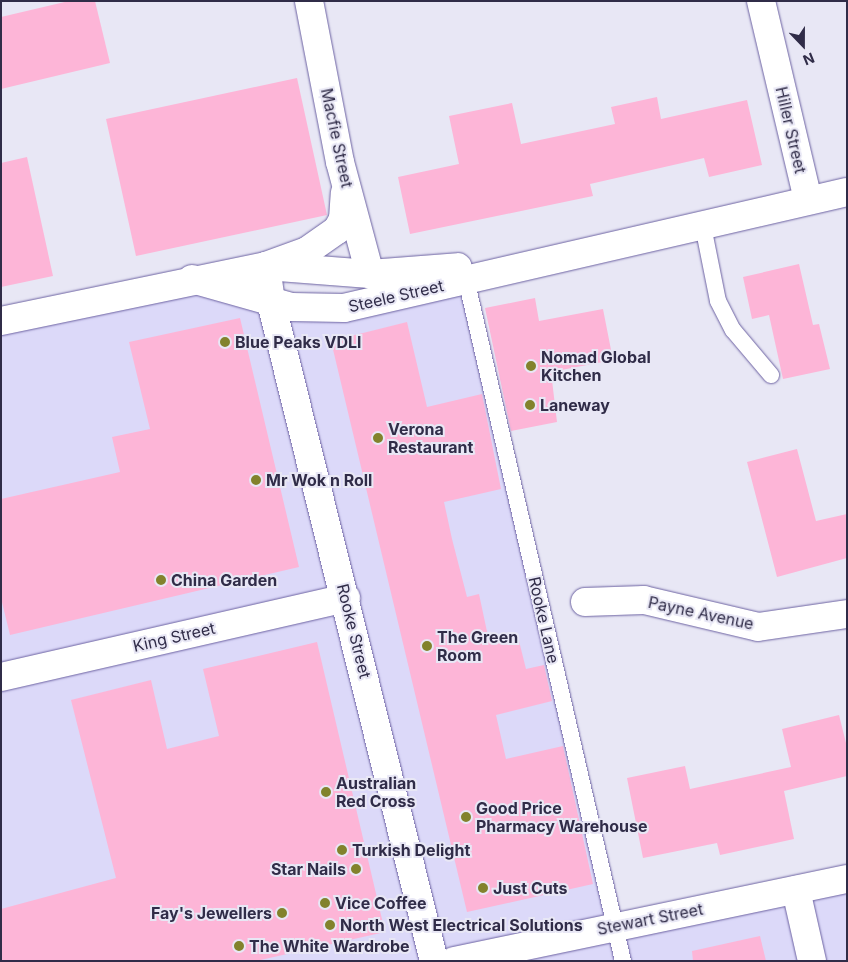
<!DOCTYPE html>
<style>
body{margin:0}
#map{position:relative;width:848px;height:962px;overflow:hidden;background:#e8e7f5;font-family:Inter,sans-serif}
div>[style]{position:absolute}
.built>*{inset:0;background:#dcd9f9}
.building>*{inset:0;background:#fdb5d7}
.roads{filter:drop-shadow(0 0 1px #6c62a2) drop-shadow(0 0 1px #6c62a2)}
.service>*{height:16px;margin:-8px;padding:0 8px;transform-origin:8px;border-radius:8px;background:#fff}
.minor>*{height:28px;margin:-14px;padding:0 14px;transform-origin:14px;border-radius:14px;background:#fff}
.tertiary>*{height:28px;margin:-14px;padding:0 14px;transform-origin:14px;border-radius:14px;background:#fff}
.dots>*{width:14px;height:14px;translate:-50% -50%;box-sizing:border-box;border:2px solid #e8e7f5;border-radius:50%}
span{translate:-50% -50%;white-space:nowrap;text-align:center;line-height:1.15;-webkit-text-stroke:4px #e8e7f5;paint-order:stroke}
.street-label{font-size:16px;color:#302c48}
.poi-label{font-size:16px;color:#302c48;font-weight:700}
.left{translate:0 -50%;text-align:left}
.right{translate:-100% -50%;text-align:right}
.frame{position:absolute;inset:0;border:2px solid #302c48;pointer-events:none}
.north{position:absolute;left:778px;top:20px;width:50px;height:50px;-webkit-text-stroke:4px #e8e7f5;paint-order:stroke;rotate:158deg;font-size:14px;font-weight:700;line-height:20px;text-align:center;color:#302c48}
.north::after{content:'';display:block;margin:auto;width:18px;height:22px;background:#302c48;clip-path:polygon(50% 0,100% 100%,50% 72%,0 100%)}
</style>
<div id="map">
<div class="built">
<i style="clip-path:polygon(192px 279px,313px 310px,466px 279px,615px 925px,847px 879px,847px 961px,1px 961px,1px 321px)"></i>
</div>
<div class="building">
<i style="clip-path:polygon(69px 1px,95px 1px,110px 63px,1px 89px,1px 17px)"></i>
<i style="clip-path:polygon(297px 78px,327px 215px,136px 256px,106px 119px)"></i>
<i style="clip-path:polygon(657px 97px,661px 119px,747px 100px,762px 165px,709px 177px,704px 158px,590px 184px,593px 196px,410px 234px,398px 177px,459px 164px,449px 116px,512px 103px,521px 144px,615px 124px,611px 107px)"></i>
<i style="clip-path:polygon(27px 157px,53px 276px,1px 287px,1px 163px)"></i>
<i style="clip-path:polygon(799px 264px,813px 325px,819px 324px,830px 369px,783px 379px,769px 315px,752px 319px,743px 277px)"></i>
<i style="clip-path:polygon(535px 298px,539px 321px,603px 309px,613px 360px,551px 372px,557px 422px,511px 431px,485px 308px)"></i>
<i style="clip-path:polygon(240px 318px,299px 567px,10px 635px,1px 598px,1px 499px,120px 472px,112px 437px,150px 429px,129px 342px)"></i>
<i style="clip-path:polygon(407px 322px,427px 407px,482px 394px,501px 489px,444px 502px,452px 539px,467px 597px,479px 594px,489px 641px,517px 633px,526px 669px,544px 665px,552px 701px,496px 715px,506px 759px,563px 746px,593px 884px,467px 912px,331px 341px)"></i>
<i style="clip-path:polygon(797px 449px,816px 521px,847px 514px,847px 558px,777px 577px,747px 462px)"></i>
<i style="clip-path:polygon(317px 642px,385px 932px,256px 961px,1px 961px,1px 909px,116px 878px,71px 700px,151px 680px,167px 749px,219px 736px,203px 669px)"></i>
<i style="clip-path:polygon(839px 715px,847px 747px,847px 776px,784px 791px,794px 839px,720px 855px,717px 843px,643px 858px,627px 778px,685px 766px,690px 789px,791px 767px,782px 729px)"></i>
<i style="clip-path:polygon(760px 936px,766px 961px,693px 961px,692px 951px)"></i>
</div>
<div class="roads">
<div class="service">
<i style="left:703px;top:226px;width:76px;rotate:78.7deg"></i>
<i style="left:718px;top:301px;width:33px;rotate:63deg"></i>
<i style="left:733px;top:330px;width:59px;rotate:49.8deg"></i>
<i style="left:466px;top:279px;width:700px;rotate:77.04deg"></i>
</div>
<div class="minor">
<i style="left:309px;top:1px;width:164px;rotate:79.1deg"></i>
<i style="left:340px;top:162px;width:116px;rotate:75deg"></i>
<i style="left:761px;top:1px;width:204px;rotate:76.7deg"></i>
<i style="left:266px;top:266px;width:44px;rotate:-20.1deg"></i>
<i style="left:307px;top:251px;width:37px;rotate:-35deg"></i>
<i style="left:337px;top:230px;width:13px;rotate:-61deg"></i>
<i style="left:343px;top:219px;width:26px;rotate:-86deg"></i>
<i style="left:585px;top:602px;width:59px;rotate:-1.9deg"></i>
<i style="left:644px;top:600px;width:117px;rotate:13.3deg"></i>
<i style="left:758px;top:627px;width:90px;rotate:-8.3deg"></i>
<i style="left:796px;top:890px;width:73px;rotate:77.3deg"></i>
</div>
<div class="tertiary">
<i style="left:266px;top:266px;width:36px;rotate:82deg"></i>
<i style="left:271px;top:302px;width:679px;rotate:76.11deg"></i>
<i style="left:192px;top:279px;width:103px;rotate:15.8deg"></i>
<i style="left:291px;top:307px;width:53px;rotate:1.1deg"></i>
<i style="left:344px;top:308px;width:516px;rotate:-12.99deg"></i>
<i style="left:1px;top:321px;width:271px;rotate:-11.7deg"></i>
<i style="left:266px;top:266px;width:104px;rotate:4.4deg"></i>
<i style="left:370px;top:274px;width:88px;rotate:-4.5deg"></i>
<i style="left:1px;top:677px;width:354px;rotate:-12.9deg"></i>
<i style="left:454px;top:961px;width:401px;rotate:-11.8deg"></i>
</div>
</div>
<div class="dots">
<i style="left:225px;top:342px;background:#82822c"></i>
<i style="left:531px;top:366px;background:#82822c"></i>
<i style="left:530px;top:405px;background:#82822c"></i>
<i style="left:378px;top:438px;background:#82822c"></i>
<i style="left:256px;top:480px;background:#82822c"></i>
<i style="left:161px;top:580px;background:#82822c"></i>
<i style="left:427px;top:646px;background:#82822c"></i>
<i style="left:326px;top:792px;background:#82822c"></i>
<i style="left:466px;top:817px;background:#82822c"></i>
<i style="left:342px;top:850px;background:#82822c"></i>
<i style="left:356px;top:869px;background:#82822c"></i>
<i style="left:483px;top:888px;background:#82822c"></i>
<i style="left:325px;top:903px;background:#82822c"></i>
<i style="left:282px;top:913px;background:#82822c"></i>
<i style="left:330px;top:925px;background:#82822c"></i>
<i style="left:239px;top:946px;background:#82822c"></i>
</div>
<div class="street-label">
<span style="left:791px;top:130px;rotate:77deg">Hiller Street</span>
<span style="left:337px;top:138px;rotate:78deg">Macfie Street</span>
<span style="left:396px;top:296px;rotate:-13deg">Steele Street</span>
<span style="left:701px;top:613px;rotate:12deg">Payne Avenue</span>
<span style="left:544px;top:620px;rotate:77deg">Rooke Lane</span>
<span style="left:354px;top:631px;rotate:76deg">Rooke Street</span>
<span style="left:174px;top:637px;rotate:-13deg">King Street</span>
<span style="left:650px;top:919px;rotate:-11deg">Stewart Street</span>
</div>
<div class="poi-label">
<span class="left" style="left:235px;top:342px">Blue Peaks VDLl</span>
<span class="left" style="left:541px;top:366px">Nomad Global<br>Kitchen</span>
<span class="left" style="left:540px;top:405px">Laneway</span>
<span class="left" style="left:388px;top:438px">Verona<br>Restaurant</span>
<span class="left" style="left:266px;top:480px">Mr Wok n Roll</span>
<span class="left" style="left:171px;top:580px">China Garden</span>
<span class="left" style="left:437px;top:646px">The Green<br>Room</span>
<span class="left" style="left:336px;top:792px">Australian<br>Red Cross</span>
<span class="left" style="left:476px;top:817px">Good Price<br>Pharmacy Warehouse</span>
<span class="left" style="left:352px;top:850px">Turkish Delight</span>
<span class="right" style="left:346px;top:869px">Star Nails</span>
<span class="left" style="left:493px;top:888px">Just Cuts</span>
<span class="left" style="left:335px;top:903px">Vice Coffee</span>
<span class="right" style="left:272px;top:913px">Fay's Jewellers</span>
<span class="left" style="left:340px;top:925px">North West Electrical Solutions</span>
<span class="left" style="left:249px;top:946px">The White Wardrobe</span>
</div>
<div class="frame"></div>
<div class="north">N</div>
</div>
